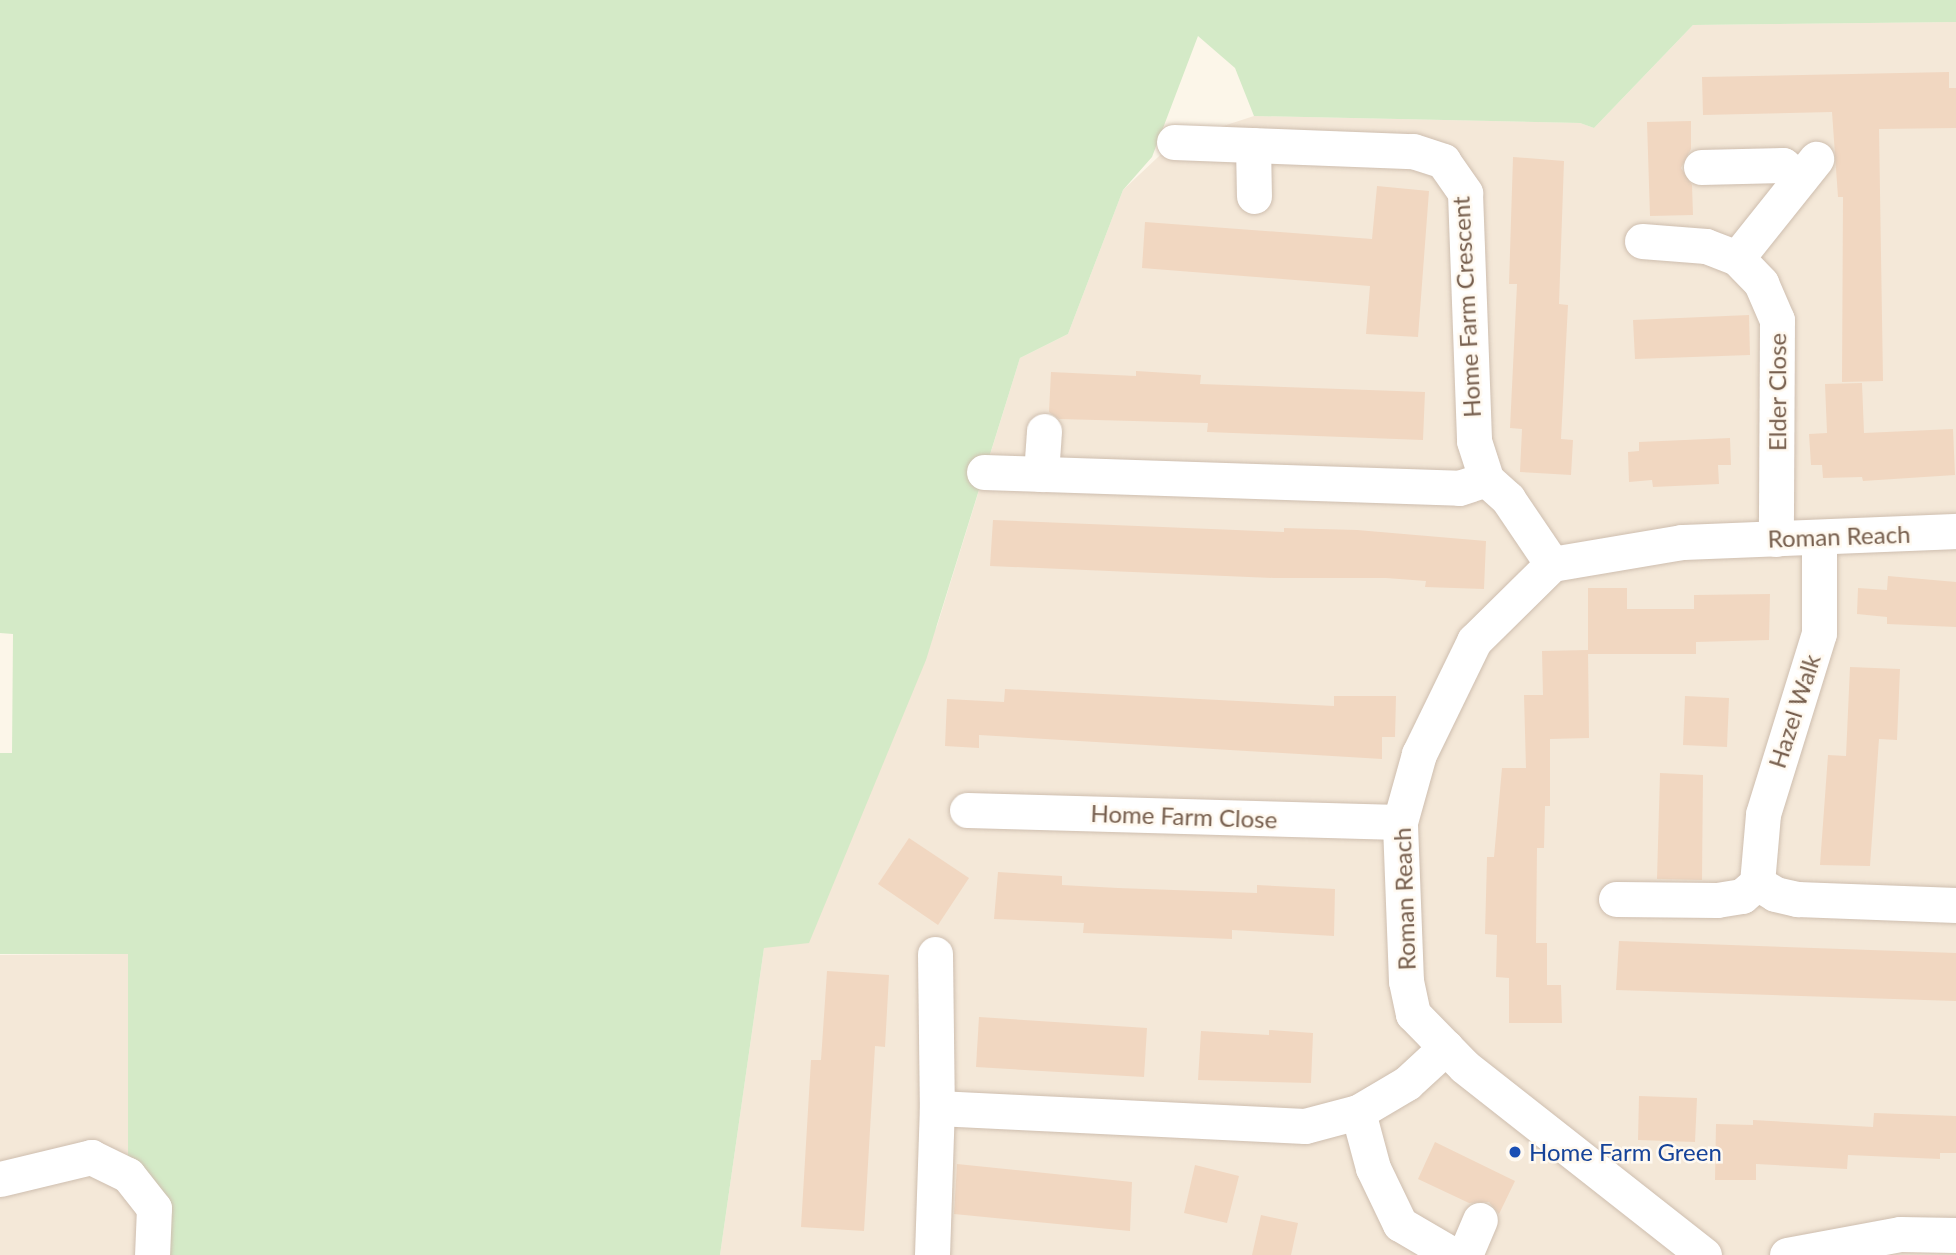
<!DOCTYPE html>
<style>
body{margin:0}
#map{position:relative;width:1956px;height:1255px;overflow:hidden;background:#fcf6e9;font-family:Lato,sans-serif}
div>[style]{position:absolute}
.residential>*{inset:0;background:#f4e8d8}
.green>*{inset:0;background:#d4eac7}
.building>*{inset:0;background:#f1d7c1}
.roads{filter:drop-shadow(0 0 2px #cebeaf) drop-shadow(0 0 2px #cebeaf)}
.minor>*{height:35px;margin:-17.5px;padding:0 17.5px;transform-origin:17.5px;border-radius:17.5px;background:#fff}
.dots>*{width:19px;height:19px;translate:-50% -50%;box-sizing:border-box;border:4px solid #fff9f0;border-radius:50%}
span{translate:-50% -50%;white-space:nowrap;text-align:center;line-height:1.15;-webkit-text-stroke:5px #fff9f0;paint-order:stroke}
.street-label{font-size:24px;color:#765e4d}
.transit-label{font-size:24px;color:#164399}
.left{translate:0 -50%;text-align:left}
</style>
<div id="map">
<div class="residential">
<i style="clip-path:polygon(1956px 22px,1956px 1255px,720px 1255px,764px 948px,937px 626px,1020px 358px,1068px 334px,1123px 190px,1174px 142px,1254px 116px,1580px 123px,1594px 128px,1693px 25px)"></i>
<i style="clip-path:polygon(128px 954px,128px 1175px,155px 1255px,0 1255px,0 955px)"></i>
</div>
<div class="green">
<i style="clip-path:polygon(0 0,1956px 0,1956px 22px,1693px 25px,1594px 128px,1580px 123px,1254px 116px,1235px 68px,1198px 36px,1152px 157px,1123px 190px,1068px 334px,1020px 358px,926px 660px,809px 943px,764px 948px,720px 1255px,152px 1255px,128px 1175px,128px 954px,0 954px,0 753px,12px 753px,13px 634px,0 633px)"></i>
</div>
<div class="building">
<i style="clip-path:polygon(1949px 72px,1949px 88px,1956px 88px,1956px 128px,1879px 129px,1883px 381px,1842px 382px,1843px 197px,1838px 197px,1832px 112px,1703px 115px,1702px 77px)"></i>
<i style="clip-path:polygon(1691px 121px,1691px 149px,1681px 168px,1692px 185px,1693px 215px,1650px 216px,1647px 122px)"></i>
<i style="clip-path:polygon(1513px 157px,1564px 161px,1559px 304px,1568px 305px,1561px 439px,1573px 440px,1571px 475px,1520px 472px,1522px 429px,1510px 428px,1517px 284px,1509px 284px)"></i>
<i style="clip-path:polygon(1377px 186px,1429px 191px,1418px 337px,1366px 334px,1370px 286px,1142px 268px,1145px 222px,1372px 239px)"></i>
<i style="clip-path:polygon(1749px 315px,1750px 355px,1635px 359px,1633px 320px)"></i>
<i style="clip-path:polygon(1136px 371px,1201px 375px,1200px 384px,1425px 392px,1423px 440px,1207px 432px,1208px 423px,1059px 419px,1049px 412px,1051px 372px,1136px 376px)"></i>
<i style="clip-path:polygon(1862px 383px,1864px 433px,1953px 429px,1955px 475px,1863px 481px,1862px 477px,1823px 478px,1822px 465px,1811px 465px,1809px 434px,1827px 433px,1825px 384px)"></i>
<i style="clip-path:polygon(1730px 438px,1731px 465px,1718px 465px,1719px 484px,1653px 487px,1652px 480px,1629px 482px,1628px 452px,1639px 451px,1639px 442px)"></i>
<i style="clip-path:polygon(993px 520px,1284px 532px,1284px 528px,1357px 530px,1486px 541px,1484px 589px,1425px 587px,1426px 581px,1386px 578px,1274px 578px,990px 566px)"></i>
<i style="clip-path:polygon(1888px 576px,1956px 582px,1956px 627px,1887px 624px,1887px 617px,1857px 614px,1858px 588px,1887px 590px)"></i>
<i style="clip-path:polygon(1588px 588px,1627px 588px,1627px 609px,1694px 609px,1694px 595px,1770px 594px,1769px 640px,1696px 642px,1696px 654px,1588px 654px)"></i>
<i style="clip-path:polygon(1588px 650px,1589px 738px,1550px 739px,1550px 806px,1545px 806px,1544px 848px,1537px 848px,1536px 943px,1547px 943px,1547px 985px,1561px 985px,1562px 1023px,1509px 1023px,1509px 978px,1496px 977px,1497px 935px,1485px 934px,1487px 857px,1494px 857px,1502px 768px,1526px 768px,1524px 695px,1543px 695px,1542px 651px)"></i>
<i style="clip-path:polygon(1850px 667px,1900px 669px,1897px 740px,1879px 739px,1870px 866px,1820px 865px,1828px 755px,1846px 756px)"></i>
<i style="clip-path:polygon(1005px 689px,1334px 706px,1334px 696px,1396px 696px,1395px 737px,1382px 737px,1382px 759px,979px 735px,979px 748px,945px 746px,947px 699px,1004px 702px)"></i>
<i style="clip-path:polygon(1685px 696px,1729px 698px,1727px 747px,1683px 745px)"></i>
<i style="clip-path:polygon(1660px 773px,1703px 775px,1702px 880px,1657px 879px)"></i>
<i style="clip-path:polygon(909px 838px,969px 878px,938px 925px,878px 884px)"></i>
<i style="clip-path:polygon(998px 872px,1062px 876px,1062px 885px,1118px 888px,1257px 893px,1257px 885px,1335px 889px,1334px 936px,1232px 930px,1232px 939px,1083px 933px,1084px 923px,994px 919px)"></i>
<i style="clip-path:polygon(1619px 941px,1956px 953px,1956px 1001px,1616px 990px)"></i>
<i style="clip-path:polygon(827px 971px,889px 975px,885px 1047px,875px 1046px,864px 1231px,801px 1227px,811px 1060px,821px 1060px)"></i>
<i style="clip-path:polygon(979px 1017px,1147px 1028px,1144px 1077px,976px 1067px)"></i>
<i style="clip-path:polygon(1269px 1030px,1313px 1033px,1311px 1083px,1198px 1080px,1201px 1031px,1269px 1035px)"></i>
<i style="clip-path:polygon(1639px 1096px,1697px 1098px,1695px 1142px,1638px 1140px)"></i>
<i style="clip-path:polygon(1874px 1113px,1956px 1116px,1956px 1153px,1940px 1153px,1940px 1159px,1848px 1155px,1847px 1169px,1756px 1164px,1756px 1180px,1715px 1180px,1716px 1124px,1753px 1125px,1753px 1120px,1873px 1127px)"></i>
<i style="clip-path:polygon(1435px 1142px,1515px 1181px,1499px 1214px,1489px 1202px,1469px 1203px,1418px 1179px)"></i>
<i style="clip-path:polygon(957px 1164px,1132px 1182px,1130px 1231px,954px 1214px)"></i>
<i style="clip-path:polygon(1195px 1165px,1239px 1176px,1227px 1223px,1184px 1213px)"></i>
<i style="clip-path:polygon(1261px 1215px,1298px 1223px,1291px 1255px,1252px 1255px)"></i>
</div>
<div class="roads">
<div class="minor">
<i style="left:1174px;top:142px;width:239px;rotate:2.2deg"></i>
<i style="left:1413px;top:151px;width:32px;rotate:18deg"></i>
<i style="left:1443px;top:161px;width:39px;rotate:55deg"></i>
<i style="left:1465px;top:193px;width:248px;rotate:87.9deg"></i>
<i style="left:1474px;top:441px;width:40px;rotate:72deg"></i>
<i style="left:1486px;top:479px;width:30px;rotate:42deg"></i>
<i style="left:1508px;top:499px;width:78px;rotate:55.9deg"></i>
<i style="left:1253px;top:145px;width:51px;rotate:88.9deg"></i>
<i style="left:1701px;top:167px;width:82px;rotate:-1.4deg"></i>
<i style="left:1783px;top:165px;width:22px;rotate:39deg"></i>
<i style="left:1642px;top:241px;width:64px;rotate:4.5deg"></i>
<i style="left:1706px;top:246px;width:33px;rotate:21deg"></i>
<i style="left:1737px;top:258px;width:35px;rotate:46deg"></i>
<i style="left:1761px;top:283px;width:40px;rotate:66.6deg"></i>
<i style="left:1777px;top:320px;width:219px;rotate:90.3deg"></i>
<i style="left:1737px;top:258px;width:127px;rotate:-51.4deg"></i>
<i style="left:984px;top:472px;width:475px;rotate:1.9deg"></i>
<i style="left:1459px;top:488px;width:28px;rotate:-18deg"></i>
<i style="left:1041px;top:474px;width:43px;rotate:-86deg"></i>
<i style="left:967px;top:810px;width:433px;rotate:1.6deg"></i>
<i style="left:1757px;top:883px;width:69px;rotate:-85deg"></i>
<i style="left:1763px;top:814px;width:189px;rotate:-72.8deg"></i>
<i style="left:1819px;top:633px;width:95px;rotate:-90deg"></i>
<i style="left:1616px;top:899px;width:101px;rotate:0.6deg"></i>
<i style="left:1717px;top:900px;width:25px;rotate:-9deg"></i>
<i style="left:1742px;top:896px;width:20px;rotate:-41deg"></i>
<i style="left:1757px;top:883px;width:21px;rotate:31deg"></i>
<i style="left:1775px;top:894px;width:23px;rotate:13deg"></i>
<i style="left:1797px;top:899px;width:159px;rotate:2.2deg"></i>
<i style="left:935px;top:954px;width:154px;rotate:89.3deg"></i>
<i style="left:937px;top:1108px;width:368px;rotate:2.8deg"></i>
<i style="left:1305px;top:1126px;width:55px;rotate:-14.8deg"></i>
<i style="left:1358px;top:1112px;width:57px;rotate:-30.6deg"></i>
<i style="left:1407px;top:1083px;width:53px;rotate:-42.7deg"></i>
<i style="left:1358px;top:1112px;width:58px;rotate:75deg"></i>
<i style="left:1373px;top:1168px;width:62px;rotate:64.3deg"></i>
<i style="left:1400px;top:1224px;width:61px;rotate:30.3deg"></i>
<i style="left:0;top:1179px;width:94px;rotate:-13.6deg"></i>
<i style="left:91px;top:1157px;width:41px;rotate:25.9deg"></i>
<i style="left:128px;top:1175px;width:42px;rotate:51.8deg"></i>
<i style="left:154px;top:1208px;width:47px;rotate:92.4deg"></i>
<i style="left:932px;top:1255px;width:147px;rotate:-88.1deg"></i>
<i style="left:1465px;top:1255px;width:38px;rotate:-67deg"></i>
<i style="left:1704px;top:1255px;width:305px;rotate:-141.8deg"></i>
<i style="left:1464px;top:1066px;width:73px;rotate:-134.4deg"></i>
<i style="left:1413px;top:1014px;width:34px;rotate:-102deg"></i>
<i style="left:1406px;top:981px;width:159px;rotate:-92.2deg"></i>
<i style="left:1400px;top:822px;width:71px;rotate:-74.4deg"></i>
<i style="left:1419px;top:754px;width:126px;rotate:-64deg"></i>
<i style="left:1474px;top:641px;width:110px;rotate:-44.6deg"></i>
<i style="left:1552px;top:564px;width:132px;rotate:-9.6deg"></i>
<i style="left:1682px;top:542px;width:274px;rotate:-2.3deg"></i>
<i style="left:1787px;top:1255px;width:115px;rotate:-10.5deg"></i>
<i style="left:1900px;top:1234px;width:56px;rotate:1deg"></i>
</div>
</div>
<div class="dots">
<i style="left:1515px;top:1152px;background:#1a4fb4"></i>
</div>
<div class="street-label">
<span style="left:1466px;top:307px;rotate:-93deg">Home Farm Crescent</span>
<span style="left:1777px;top:392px;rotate:-90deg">Elder Close</span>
<span style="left:1839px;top:536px;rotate:-2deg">Roman Reach</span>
<span style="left:1794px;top:711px;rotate:-72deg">Hazel Walk</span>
<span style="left:1184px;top:816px;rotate:2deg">Home Farm Close</span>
<span style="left:1404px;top:899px;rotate:-92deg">Roman Reach</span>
</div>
<div class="transit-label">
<span class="left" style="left:1529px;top:1152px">Home Farm Green</span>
</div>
</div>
